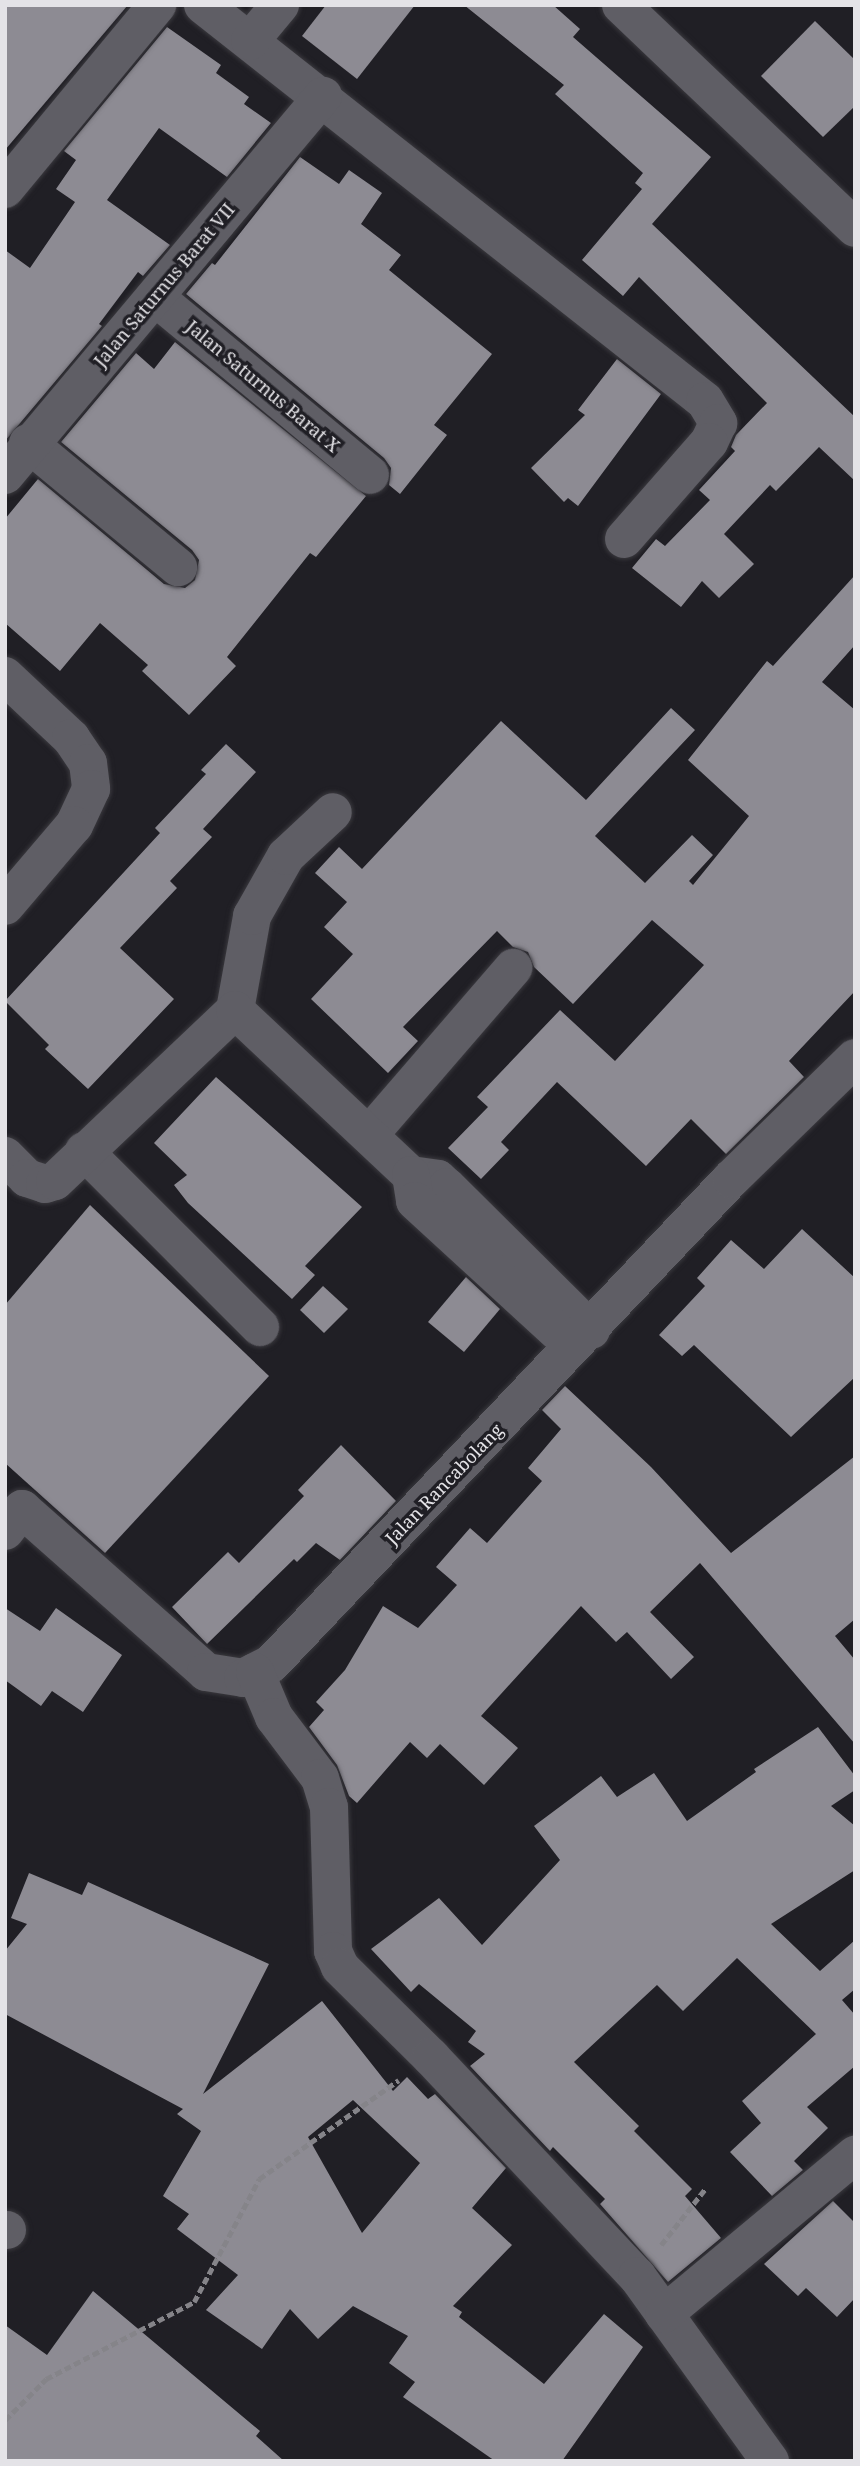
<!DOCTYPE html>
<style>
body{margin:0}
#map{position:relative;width:860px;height:2466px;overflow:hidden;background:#201f25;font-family:"Noto Serif",serif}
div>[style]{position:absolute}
.building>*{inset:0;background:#8d8b93}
.path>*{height:4.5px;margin-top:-2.25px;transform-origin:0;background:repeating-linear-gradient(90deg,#858489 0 7px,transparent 0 10.5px)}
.roads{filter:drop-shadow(0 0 2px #3a393e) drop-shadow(0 0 2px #3a393e)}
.minor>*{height:38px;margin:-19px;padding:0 19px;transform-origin:19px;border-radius:19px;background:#5f5e65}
span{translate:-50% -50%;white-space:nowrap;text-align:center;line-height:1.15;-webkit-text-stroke:7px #201f25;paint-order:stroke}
.street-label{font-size:18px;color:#e4e3e7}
.frame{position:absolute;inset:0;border:7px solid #e4e3e7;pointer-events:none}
</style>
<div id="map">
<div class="building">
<i style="clip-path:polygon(5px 5px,128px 5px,5px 150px)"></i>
<i style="clip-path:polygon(326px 5px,415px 5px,357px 79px,302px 36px)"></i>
<i style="clip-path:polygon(464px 5px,553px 5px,580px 29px,573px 37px,711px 157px,652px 224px,855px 417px,855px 481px,819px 447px,776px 491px,770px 485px,724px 534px,754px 564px,719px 598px,702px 581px,681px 607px,632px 568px,656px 539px,665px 546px,710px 500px,699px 490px,735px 451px,731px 447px,736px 435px,767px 403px,639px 277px,623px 296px,582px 260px,642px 189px,635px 183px,643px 173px,555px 94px,564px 85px)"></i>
<i style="clip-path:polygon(815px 21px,855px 60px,855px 106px,823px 137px,761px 76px)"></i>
<i style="clip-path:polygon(167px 27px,221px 65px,216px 73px,249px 97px,244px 104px,271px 123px,227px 177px,159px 128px,107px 200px,170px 245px,143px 276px,138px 272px,99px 324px,102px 326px,5px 441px,5px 250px,30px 268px,75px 202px,56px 189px,76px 160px,64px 151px)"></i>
<i style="clip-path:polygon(300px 157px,339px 184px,349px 170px,382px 193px,361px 224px,401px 255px,389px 270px,492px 354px,434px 425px,447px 435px,400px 494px,389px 485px,391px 468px,384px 458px,186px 294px,212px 263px,215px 265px)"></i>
<i style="clip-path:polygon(175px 342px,366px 496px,316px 557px,310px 553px,227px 657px,236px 666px,189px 715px,142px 671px,148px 665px,100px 623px,60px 671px,5px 623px,5px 519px,38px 479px,164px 584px,185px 588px,195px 580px,199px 560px,192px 550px,61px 442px,136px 353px,154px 369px)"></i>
<i style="clip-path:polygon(617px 359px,661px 394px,578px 506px,568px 498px,564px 502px,531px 468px,585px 415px,578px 410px)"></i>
<i style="clip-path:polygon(855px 575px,855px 645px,822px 682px,855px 710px,855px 991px,789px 1061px,804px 1077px,726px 1154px,691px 1119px,646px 1166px,557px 1082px,501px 1142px,509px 1150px,481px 1179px,448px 1148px,488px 1107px,477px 1097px,560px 1010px,615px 1061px,704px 965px,652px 920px,573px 1004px,534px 967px,528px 952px,513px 947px,497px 931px,403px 1027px,418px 1041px,388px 1073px,311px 999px,353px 954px,324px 927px,347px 902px,315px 873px,339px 847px,362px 869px,501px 721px,586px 800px,671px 708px,695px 730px,595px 836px,645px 883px,692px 835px,713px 855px,689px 881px,693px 885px,749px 816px,688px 760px,767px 661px,773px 666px)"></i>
<i style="clip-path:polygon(226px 744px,256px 772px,203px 829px,212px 837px,170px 881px,177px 888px,120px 948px,174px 999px,88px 1089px,45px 1049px,49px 1045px,5px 1001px,160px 833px,155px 828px,206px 774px,201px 770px)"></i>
<i style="clip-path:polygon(216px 1077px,362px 1207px,305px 1266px,315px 1275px,292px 1299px,188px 1203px,174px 1185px,187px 1175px,154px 1143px)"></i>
<i style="clip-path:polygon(90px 1205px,269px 1376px,105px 1553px,5px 1463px,5px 1305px)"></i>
<i style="clip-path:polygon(802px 1229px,855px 1278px,855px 1377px,791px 1437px,694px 1345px,682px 1356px,659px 1335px,705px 1286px,697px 1278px,731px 1240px,764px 1269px)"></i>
<i style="clip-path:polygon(466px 1277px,500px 1309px,464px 1352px,428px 1322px)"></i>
<i style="clip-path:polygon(323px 1286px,348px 1309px,324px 1333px,300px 1310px)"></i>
<i style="clip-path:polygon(565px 1386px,651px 1467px,731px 1553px,855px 1456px,855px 1619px,835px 1636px,855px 1660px,855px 1744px,700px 1563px,650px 1612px,694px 1657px,671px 1679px,627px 1632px,616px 1642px,581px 1606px,481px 1716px,518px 1748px,484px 1785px,440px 1744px,427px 1758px,410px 1742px,357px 1803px,349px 1796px,337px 1765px,309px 1727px,324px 1710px,316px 1702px,345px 1670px,383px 1606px,418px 1628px,457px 1585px,436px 1567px,470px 1528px,487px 1543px,542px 1481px,528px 1468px,561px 1429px,542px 1410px)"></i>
<i style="clip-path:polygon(341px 1445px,396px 1501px,340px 1560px,316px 1543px,297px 1562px,294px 1559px,207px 1644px,172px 1607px,228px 1552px,239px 1563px,304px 1496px,298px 1490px)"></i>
<i style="clip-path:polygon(5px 1608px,40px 1631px,56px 1608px,122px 1655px,83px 1712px,52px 1691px,41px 1706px,5px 1680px)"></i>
<i style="clip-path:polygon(818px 1727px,855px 1776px,855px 1790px,831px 1806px,855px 1826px,855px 1870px,771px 1924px,820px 1971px,855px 1940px,855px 1989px,842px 2000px,855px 2015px,855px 2066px,807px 2107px,828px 2128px,794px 2161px,803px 2170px,772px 2196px,730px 2152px,761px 2123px,742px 2101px,816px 2034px,737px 1958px,683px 2011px,657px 1985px,574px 2062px,639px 2126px,634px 2131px,692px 2189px,685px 2196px,721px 2238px,668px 2282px,600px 2204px,605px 2199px,553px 2147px,550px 2151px,470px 2066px,485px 2054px,468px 2042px,476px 2031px,419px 1984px,411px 1992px,371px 1949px,439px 1898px,482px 1945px,560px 1860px,534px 1826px,601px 1776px,617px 1797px,654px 1773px,687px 1821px,756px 1772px,754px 1769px)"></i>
<i style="clip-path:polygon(evenodd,29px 1873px,82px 1895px,88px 1882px,269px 1964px,203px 2094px,322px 2001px,393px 2091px,407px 2077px,428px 2099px,435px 2094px,506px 2168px,472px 2208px,512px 2245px,453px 2306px,462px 2312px,459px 2317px,544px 2384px,604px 2314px,643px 2347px,562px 2461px,495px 2461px,403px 2397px,415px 2382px,389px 2363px,408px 2336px,353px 2306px,318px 2339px,290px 2309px,262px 2349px,206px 2310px,238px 2275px,177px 2229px,189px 2214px,163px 2196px,201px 2131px,177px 2114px,183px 2109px,5px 2014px,5px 1951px,27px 1924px,11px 1918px,29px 1873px,353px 2100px,420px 2163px,362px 2233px,308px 2137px,353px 2100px)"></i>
<i style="clip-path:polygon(833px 2201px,855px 2223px,855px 2298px,837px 2317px,806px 2288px,798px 2296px,764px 2264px)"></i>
<i style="clip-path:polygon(93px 2291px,260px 2431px,256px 2436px,284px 2461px,5px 2461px,5px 2325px,47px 2355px)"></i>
</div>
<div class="path">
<i style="left:661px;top:2245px;width:71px;rotate:-51.8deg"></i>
<i style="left:5px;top:2420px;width:58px;rotate:-45deg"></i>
<i style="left:46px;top:2379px;width:167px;rotate:-27.5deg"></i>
<i style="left:194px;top:2302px;width:139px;rotate:-62.1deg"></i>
<i style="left:259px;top:2179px;width:171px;rotate:-35.3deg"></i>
</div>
<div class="roads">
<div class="minor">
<i style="left:203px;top:5px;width:639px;rotate:38.27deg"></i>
<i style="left:705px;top:401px;width:26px;rotate:59deg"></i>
<i style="left:718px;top:423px;width:21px;rotate:115deg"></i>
<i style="left:709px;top:442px;width:129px;rotate:131.2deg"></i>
<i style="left:621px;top:5px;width:323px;rotate:43.6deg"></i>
<i style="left:250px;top:41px;width:47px;rotate:-50.2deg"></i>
<i style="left:5px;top:189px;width:239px;rotate:-50.4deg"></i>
<i style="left:155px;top:297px;width:279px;rotate:39.6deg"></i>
<i style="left:28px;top:443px;width:195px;rotate:39.6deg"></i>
<i style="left:5px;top:475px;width:495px;rotate:-50deg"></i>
<i style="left:5px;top:676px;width:91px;rotate:43.2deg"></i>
<i style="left:71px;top:738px;width:30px;rotate:56deg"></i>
<i style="left:88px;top:763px;width:26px;rotate:83deg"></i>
<i style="left:91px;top:789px;width:40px;rotate:115deg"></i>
<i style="left:74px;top:825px;width:106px;rotate:130.4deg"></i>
<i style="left:235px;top:1010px;width:96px;rotate:-79.7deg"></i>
<i style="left:252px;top:916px;width:69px;rotate:-60.5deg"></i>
<i style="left:286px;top:856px;width:64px;rotate:-43.1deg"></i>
<i style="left:369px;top:1135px;width:221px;rotate:-49.2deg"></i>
<i style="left:84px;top:1151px;width:249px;rotate:45deg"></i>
<i style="left:5px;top:1156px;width:31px;rotate:45deg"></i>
<i style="left:27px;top:1178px;width:19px;rotate:18deg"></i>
<i style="left:45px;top:1184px;width:10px;rotate:-17deg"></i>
<i style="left:55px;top:1181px;width:248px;rotate:-43.5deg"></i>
<i style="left:235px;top:1010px;width:241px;rotate:43.2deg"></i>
<i style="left:411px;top:1175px;width:27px;rotate:8deg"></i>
<i style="left:438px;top:1179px;width:12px;rotate:42deg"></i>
<i style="left:447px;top:1187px;width:203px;rotate:44.8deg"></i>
<i style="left:411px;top:1175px;width:26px;rotate:81deg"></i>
<i style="left:415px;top:1201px;width:193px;rotate:42.5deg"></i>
<i style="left:5px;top:1531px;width:28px;rotate:-52deg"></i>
<i style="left:22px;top:1509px;width:246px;rotate:41.5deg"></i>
<i style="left:206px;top:1672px;width:37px;rotate:9deg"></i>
<i style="left:243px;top:1678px;width:31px;rotate:-27deg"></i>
<i style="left:271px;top:1664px;width:668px;rotate:-46.52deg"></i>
<i style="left:731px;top:1179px;width:173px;rotate:-44.3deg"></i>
<i style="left:255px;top:1672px;width:49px;rotate:67.1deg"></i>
<i style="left:274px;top:1717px;width:76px;rotate:53deg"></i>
<i style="left:320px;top:1778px;width:30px;rotate:73deg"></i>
<i style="left:329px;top:1807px;width:144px;rotate:88.4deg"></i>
<i style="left:333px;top:1951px;width:17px;rotate:66deg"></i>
<i style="left:340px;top:1967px;width:128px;rotate:44.7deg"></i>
<i style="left:431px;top:2057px;width:301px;rotate:46.8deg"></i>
<i style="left:637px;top:2276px;width:228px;rotate:54.3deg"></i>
<i style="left:5px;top:2230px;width:2px"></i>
<i style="left:664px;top:2314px;width:249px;rotate:-39.8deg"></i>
</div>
</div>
<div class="street-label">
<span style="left:164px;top:285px;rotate:-50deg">Jalan Saturnus Barat VII</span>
<span style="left:263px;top:386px;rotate:40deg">Jalan Saturnus Barat X</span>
<span style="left:444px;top:1484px;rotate:-46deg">Jalan Rancabolang</span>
</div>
<div class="frame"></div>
</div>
